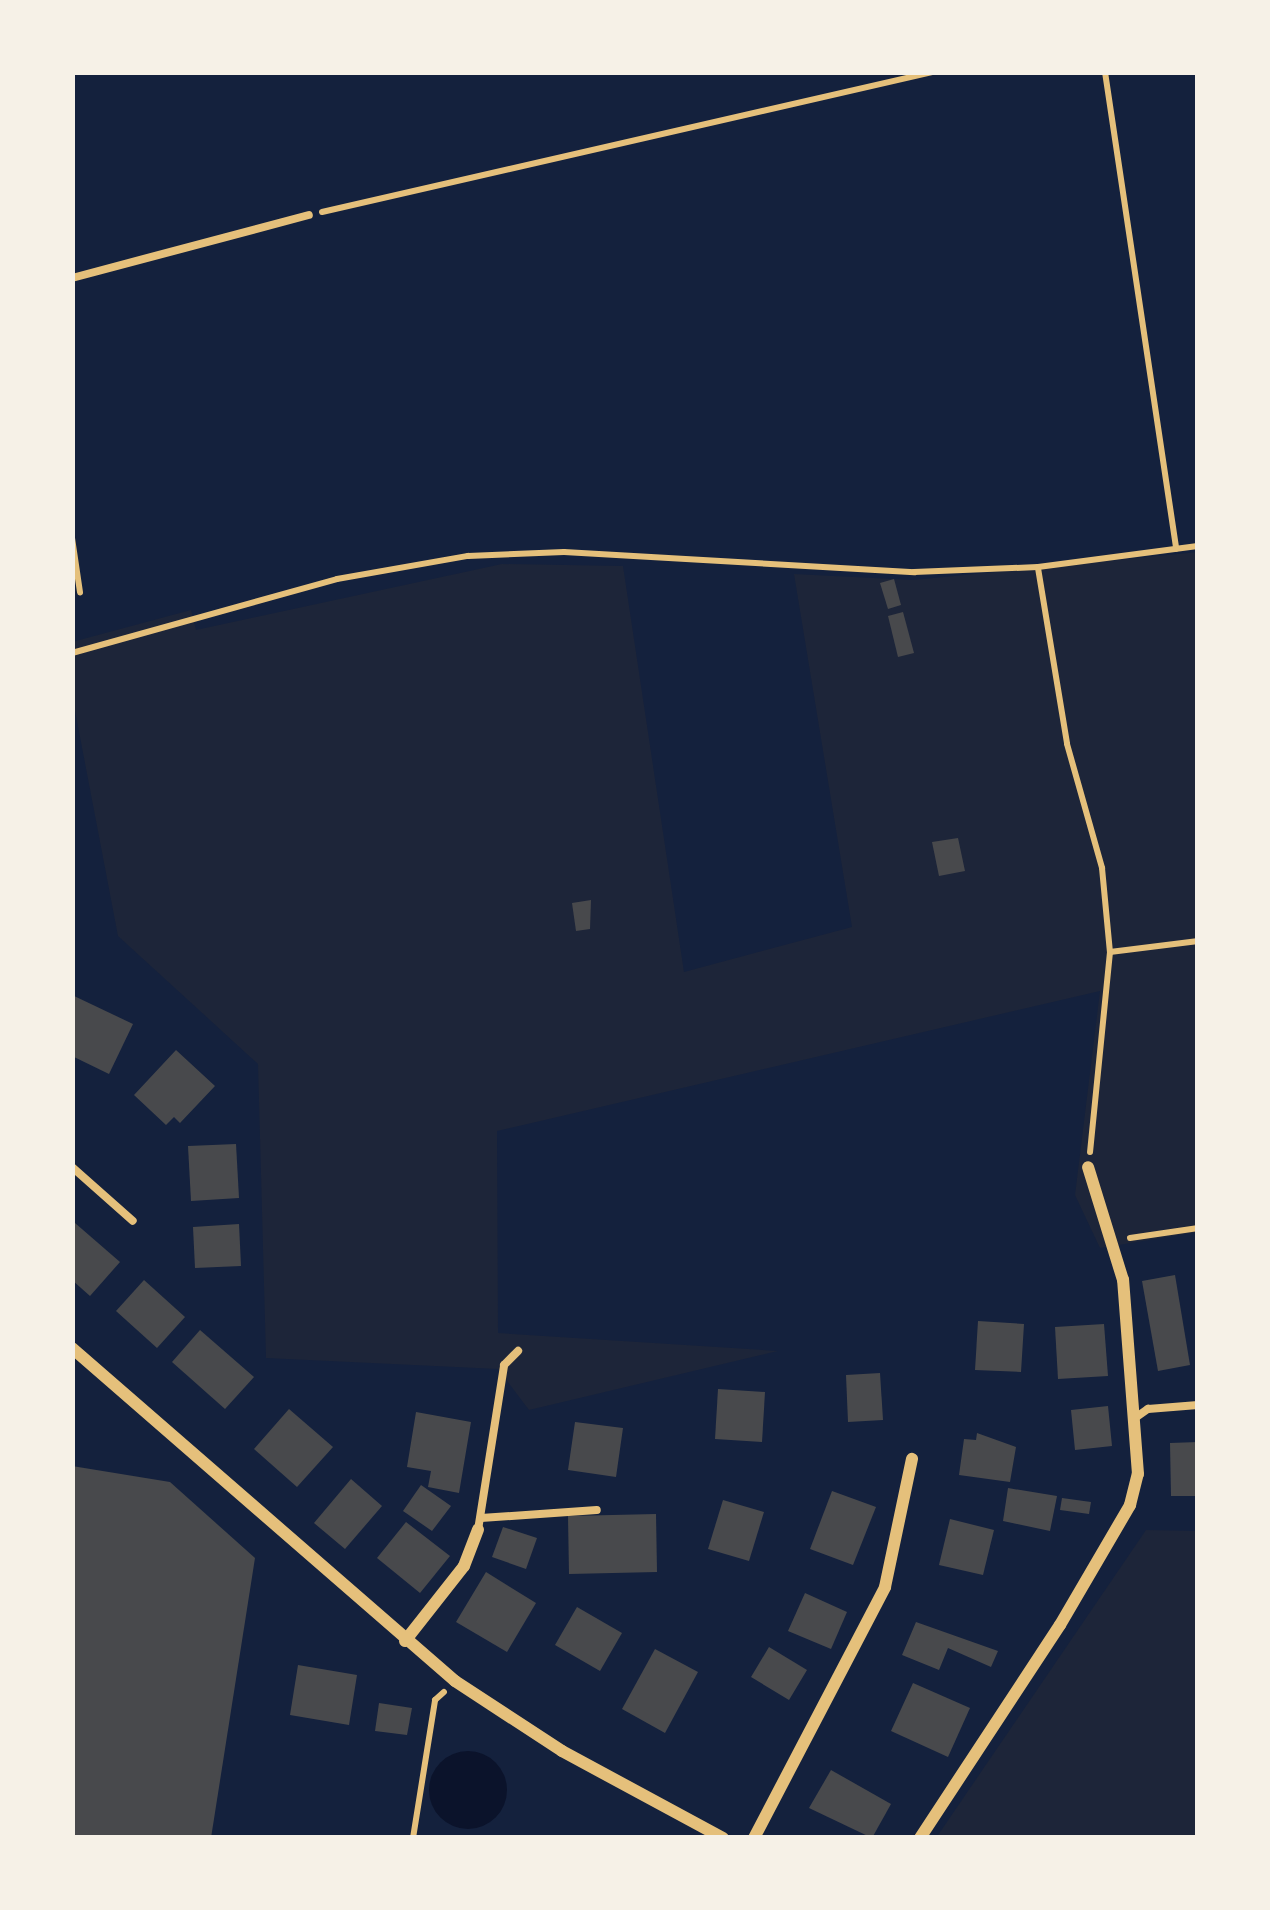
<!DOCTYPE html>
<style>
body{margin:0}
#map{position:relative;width:1270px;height:1910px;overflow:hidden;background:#14213d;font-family:"Varela Round",sans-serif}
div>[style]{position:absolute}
.green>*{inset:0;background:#1d2539}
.water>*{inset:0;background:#0b132b}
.round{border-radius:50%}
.building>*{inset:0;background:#48494c}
.path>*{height:6px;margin:-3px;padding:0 3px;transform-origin:3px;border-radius:3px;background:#e5c07b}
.service>*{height:8px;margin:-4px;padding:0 4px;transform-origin:4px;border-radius:4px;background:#e5c07b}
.minor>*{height:12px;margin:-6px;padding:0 6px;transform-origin:6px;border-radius:6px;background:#e5c07b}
span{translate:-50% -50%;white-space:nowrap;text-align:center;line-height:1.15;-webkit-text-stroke:9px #f6f1e7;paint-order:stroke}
.frame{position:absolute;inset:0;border:75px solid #f6f1e7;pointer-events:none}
</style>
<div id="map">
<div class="green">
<i style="clip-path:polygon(1198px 552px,1198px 1232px,1100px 1248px,1075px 1195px,1100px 991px,497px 1131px,498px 1333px,778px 1351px,529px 1410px,498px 1369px,266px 1358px,258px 1064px,118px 936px,72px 695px,72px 642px,191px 610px,196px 630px,502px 564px,623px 566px,684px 972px,852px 927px,794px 574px,913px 580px)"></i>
<i style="clip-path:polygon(1146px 1530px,1198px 1531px,1198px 1838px,936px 1838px)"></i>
</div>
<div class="water">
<i class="round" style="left:429px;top:1751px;width:78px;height:78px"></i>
</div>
<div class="building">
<i style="clip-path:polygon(894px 579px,901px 605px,888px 609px,880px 583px)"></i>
<i style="clip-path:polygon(903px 612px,914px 653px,898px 657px,888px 616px)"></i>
<i style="clip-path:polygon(958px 838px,965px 871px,939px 876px,932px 842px)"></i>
<i style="clip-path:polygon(591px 900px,590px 929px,576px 931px,572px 903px)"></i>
<i style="clip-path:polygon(72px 995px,133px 1024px,109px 1074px,72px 1056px)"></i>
<i style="clip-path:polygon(176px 1050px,215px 1086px,180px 1123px,174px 1117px,166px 1125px,134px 1095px)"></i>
<i style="clip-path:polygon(236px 1144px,239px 1198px,191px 1201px,188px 1146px)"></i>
<i style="clip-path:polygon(75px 1223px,120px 1262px,90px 1296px,72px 1280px)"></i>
<i style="clip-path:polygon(239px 1224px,241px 1266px,195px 1268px,193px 1227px)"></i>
<i style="clip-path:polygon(1175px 1275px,1190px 1365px,1158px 1371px,1142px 1281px)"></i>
<i style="clip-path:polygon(144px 1280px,185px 1317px,157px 1348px,116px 1311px)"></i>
<i style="clip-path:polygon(978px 1321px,1024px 1324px,1021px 1372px,975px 1370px)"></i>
<i style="clip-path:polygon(1104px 1324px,1108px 1376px,1058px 1379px,1055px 1327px)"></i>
<i style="clip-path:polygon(200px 1330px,254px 1377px,225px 1409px,172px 1362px)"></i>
<i style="clip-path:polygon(880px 1373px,883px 1420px,848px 1422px,846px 1375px)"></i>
<i style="clip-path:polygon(718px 1389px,765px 1392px,762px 1442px,715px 1439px)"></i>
<i style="clip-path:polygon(1108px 1406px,1112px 1446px,1075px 1450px,1071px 1410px)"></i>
<i style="clip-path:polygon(289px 1409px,333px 1447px,297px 1487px,254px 1449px)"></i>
<i style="clip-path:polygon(416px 1412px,471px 1422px,459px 1493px,428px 1487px,431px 1471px,407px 1467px)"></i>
<i style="clip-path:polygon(575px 1422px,623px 1428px,616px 1477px,568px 1470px)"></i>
<i style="clip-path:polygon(977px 1433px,1016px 1447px,1010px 1482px,959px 1475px,964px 1439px,976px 1440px)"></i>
<i style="clip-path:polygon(1198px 1442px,1198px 1496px,1171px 1496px,1170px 1443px)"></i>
<i style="clip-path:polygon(72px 1466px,170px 1482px,255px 1558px,211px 1838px,72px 1838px)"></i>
<i style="clip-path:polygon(351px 1479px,382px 1506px,345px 1549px,314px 1523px)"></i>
<i style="clip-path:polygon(421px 1485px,451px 1506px,432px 1531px,403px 1511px)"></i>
<i style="clip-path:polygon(1008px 1488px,1057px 1496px,1050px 1531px,1003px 1521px)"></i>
<i style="clip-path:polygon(832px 1491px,876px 1507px,853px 1565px,810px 1549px)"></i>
<i style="clip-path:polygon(1062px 1498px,1091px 1502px,1089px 1514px,1060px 1510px)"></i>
<i style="clip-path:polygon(723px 1500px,764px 1512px,749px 1561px,708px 1549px)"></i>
<i style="clip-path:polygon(656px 1514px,657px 1572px,569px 1574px,568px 1516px)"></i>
<i style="clip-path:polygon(950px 1519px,994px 1530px,983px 1575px,939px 1565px)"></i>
<i style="clip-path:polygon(406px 1522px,450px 1556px,420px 1593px,377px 1558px)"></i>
<i style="clip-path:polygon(503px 1527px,537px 1538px,526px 1569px,492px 1557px)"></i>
<i style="clip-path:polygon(486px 1572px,536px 1603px,507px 1652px,456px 1622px)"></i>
<i style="clip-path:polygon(805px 1593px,847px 1612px,831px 1649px,788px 1631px)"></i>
<i style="clip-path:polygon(577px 1607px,622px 1633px,600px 1671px,555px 1645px)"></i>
<i style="clip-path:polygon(916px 1622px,998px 1651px,991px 1667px,948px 1648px,939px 1670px,902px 1655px)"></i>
<i style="clip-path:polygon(769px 1647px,807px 1670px,789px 1700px,751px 1677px)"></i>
<i style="clip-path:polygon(655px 1649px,698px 1672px,665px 1733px,622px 1709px)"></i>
<i style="clip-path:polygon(298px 1665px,357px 1675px,349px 1725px,290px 1715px)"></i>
<i style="clip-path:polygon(913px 1683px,970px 1708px,948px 1757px,891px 1731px)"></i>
<i style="clip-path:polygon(379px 1703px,412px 1708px,407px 1735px,375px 1731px)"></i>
<i style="clip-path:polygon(831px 1770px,891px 1804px,872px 1838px,809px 1808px)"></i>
</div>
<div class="path">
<i style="left:1105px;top:72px;width:482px;rotate:81.5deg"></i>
<i style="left:322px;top:212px;width:627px;rotate:-12.91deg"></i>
<i style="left:72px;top:538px;width:55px;rotate:81.6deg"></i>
<i style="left:1038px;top:568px;width:178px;rotate:80.6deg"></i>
<i style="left:1067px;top:744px;width:129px;rotate:74.2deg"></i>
<i style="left:1102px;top:868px;width:84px;rotate:84.6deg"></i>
<i style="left:1110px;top:952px;width:201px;rotate:95.7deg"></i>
<i style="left:72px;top:653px;width:275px;rotate:-15.6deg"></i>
<i style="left:337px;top:579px;width:133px;rotate:-10deg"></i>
<i style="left:468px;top:556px;width:96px;rotate:-2.4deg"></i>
<i style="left:564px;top:552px;width:351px;rotate:3.3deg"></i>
<i style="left:914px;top:572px;width:124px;rotate:-2.3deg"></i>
<i style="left:1038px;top:567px;width:161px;rotate:-7.5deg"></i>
<i style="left:1110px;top:952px;width:89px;rotate:-7.1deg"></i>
<i style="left:1130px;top:1238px;width:69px;rotate:-8.4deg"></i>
<i style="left:413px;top:1838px;width:140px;rotate:-80.9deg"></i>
<i style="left:435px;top:1700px;width:12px;rotate:-42deg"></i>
</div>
<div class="service">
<i style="left:72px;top:278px;width:245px;rotate:-14.9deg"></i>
<i style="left:72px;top:1167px;width:81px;rotate:41.5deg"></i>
<i style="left:1135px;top:1418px;width:16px;rotate:-35deg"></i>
<i style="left:1148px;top:1409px;width:50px;rotate:-4.6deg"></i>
<i style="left:481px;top:1518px;width:116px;rotate:-3.9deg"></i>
<i style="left:478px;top:1530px;width:167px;rotate:-81deg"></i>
<i style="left:504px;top:1365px;width:20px;rotate:-45deg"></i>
</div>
<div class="minor">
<i style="left:72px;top:1348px;width:508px;rotate:41.01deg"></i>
<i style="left:455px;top:1681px;width:128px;rotate:33.2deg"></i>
<i style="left:562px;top:1751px;width:183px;rotate:28.4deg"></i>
<i style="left:405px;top:1641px;width:95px;rotate:-51.8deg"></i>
<i style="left:464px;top:1566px;width:39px;rotate:-69deg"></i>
<i style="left:754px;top:1838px;width:283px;rotate:-62.4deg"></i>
<i style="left:885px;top:1587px;width:131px;rotate:-78.1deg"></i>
<i style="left:920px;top:1838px;width:255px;rotate:-56.7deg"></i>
<i style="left:1060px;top:1625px;width:139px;rotate:-59.7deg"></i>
<i style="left:1130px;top:1505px;width:32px;rotate:-76deg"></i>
<i style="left:1138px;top:1474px;width:195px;rotate:-94.4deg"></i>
<i style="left:1123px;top:1280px;width:118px;rotate:-107.2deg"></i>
</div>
<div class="frame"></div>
</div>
